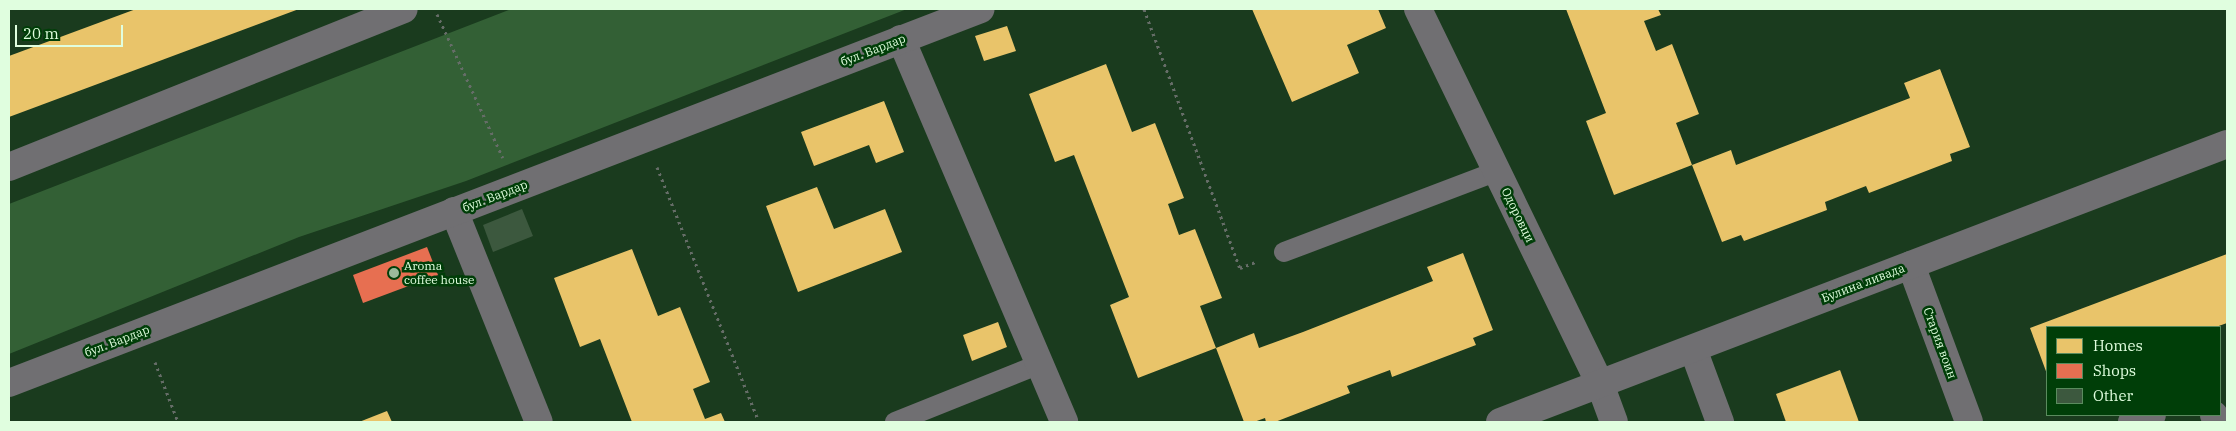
<!DOCTYPE html>
<meta charset="utf-8">
<style>
body{margin:0}
#map{position:relative;width:2236px;height:431px;overflow:hidden;background:#1a3b1e;font-family:"IBM Plex Serif",serif}
div>[style]{position:absolute}
.green>*{inset:0;background:#336035}
.homes>*{inset:0;background:#e9c46a}
.shops>*{inset:0;background:#e76f51}
.building>*{inset:0;background:#3c583e}
.path>*{height:3px;margin-top:-1.5px;transform-origin:0;background:repeating-linear-gradient(90deg,#666d68 0 2.5px,transparent 0 6.5px)}
.service>*{height:20px;margin:-10px;padding:0 10px;transform-origin:10px;border-radius:10px;background:#706f72}
.minor>*{height:28px;margin:-14px;padding:0 14px;transform-origin:14px;border-radius:14px;background:#706f72}
.tertiary>*{height:28px;margin:-14px;padding:0 14px;transform-origin:14px;border-radius:14px;background:#706f72}
.dots>*{width:14px;height:14px;translate:-50% -50%;box-sizing:border-box;border:2px solid #003e08;border-radius:50%}
span{translate:-50% -50%;white-space:nowrap;text-align:center;line-height:1.15;-webkit-text-stroke:5px #003e08;paint-order:stroke}
.street-label{font-size:12px;color:#e0fedf}
.poi-label{font-size:12px;color:#e0fedf}
.left{translate:0 -50%;text-align:left}
.frame{position:absolute;inset:0;border:10px solid #e0fedf;pointer-events:none}
.legend{position:absolute;left:2046px;top:326px;width:175px;height:90px;box-sizing:border-box;background:#003e08;border:1px solid #5a8b5e;margin:0;padding:6px 9px;list-style:none;font-size:15px;color:#e0fedf}
.legend li{display:flex;align-items:center;gap:10px;height:25px}
.legend b{width:25px;border:1px solid #5a8b5e}
.scale{position:absolute;left:15px;top:25px;width:108px;height:22px;box-sizing:border-box;border:2px solid #e0fedf;border-top:0;padding-left:6px;font-size:15px;line-height:18px;white-space:nowrap;color:#e0fedf;-webkit-text-stroke:4px #003e08;paint-order:stroke}
</style>
<div id="map">
<div class="green">
<i style="clip-path:polygon(511px 9px,907px 9px,466px 181px,299px 237px,9px 354px,9px 204px)"></i>
</div>
<div class="homes">
<i style="clip-path:polygon(136px 9px,299px 9px,9px 117px,9px 56px)"></i>
<i style="clip-path:polygon(1252px 9px,1378px 9px,1386px 28px,1347px 45px,1359px 73px,1292px 102px)"></i>
<i style="clip-path:polygon(1566px 9px,1658px 9px,1661px 15px,1644px 21px,1656px 51px,1672px 44px,1699px 114px,1676px 123px,1692px 165px,1614px 195px,1586px 121px,1606px 113px)"></i>
<i style="clip-path:polygon(1007px 26px,1016px 51px,984px 61px,975px 36px)"></i>
<i style="clip-path:polygon(1106px 64px,1132px 132px,1155px 123px,1184px 198px,1168px 204px,1179px 235px,1195px 229px,1222px 298px,1200px 306px,1216px 348px,1254px 333px,1259px 348px,1303px 332px,1433px 281px,1427px 267px,1463px 253px,1493px 330px,1473px 338px,1476px 345px,1392px 377px,1390px 370px,1347px 386px,1350px 393px,1275px 422px,1266px 422px,1265px 418px,1254px 422px,1244px 422px,1216px 348px,1138px 378px,1110px 305px,1129px 297px,1074px 155px,1055px 162px,1029px 94px)"></i>
<i style="clip-path:polygon(1940px 69px,1970px 147px,1950px 154px,1952px 161px,1869px 193px,1866px 186px,1825px 202px,1827px 210px,1744px 241px,1741px 235px,1722px 242px,1692px 165px,1731px 150px,1736px 165px,1910px 98px,1904px 83px)"></i>
<i style="clip-path:polygon(884px 101px,904px 152px,876px 163px,869px 145px,814px 166px,801px 132px)"></i>
<i style="clip-path:polygon(817px 187px,834px 229px,885px 209px,902px 252px,798px 292px,766px 206px)"></i>
<i style="clip-path:polygon(632px 249px,658px 316px,680px 307px,710px 382px,693px 389px,705px 419px,721px 413px,725px 422px,632px 422px,600px 339px,580px 347px,554px 278px)"></i>
<i style="clip-path:polygon(2227px 254px,2227px 323px,2216px 327px,2047px 327px,2047px 374px,2030px 328px)"></i>
<i style="clip-path:polygon(998px 322px,1007px 347px,972px 361px,963px 335px)"></i>
<i style="clip-path:polygon(1840px 370px,1859px 422px,1786px 422px,1776px 394px)"></i>
<i style="clip-path:polygon(387px 411px,392px 422px,359px 422px)"></i>
</div>
<div class="shops">
<i style="clip-path:polygon(427px 247px,438px 275px,363px 303px,353px 275px)"></i>
</div>
<div class="building">
<i style="clip-path:polygon(522px 209px,533px 236px,493px 252px,483px 225px)"></i>
</div>
<div class="path">
<i style="left:1144px;top:9px;width:276px;rotate:69.7deg"></i>
<i style="left:1240px;top:268px;width:19px;rotate:-21deg"></i>
<i style="left:437px;top:14px;width:158px;rotate:65.4deg"></i>
<i style="left:657px;top:167px;width:275px;rotate:68.2deg"></i>
<i style="left:155px;top:362px;width:64px;rotate:69deg"></i>
</div>
<div class="service">
<i style="left:1284px;top:252px;width:228px;rotate:-20.8deg"></i>
<i style="left:895px;top:422px;width:156px;rotate:-21.8deg"></i>
</div>
<div class="minor">
<i style="left:1418px;top:9px;width:417px;rotate:64.1deg"></i>
<i style="left:1600px;top:384px;width:40px;rotate:69.8deg"></i>
<i style="left:901px;top:39px;width:416px;rotate:66.9deg"></i>
<i style="left:454px;top:211px;width:227px;rotate:68.1deg"></i>
<i style="left:1911px;top:265px;width:167px;rotate:69.7deg"></i>
<i style="left:1693px;top:349px;width:78px;rotate:69.7deg"></i>
<i style="left:2214px;top:415px;width:8px;rotate:67deg"></i>
<i style="left:1500px;top:422px;width:778px;rotate:-20.93deg"></i>
<i style="left:2132px;top:422px;width:21px;rotate:-19deg"></i>
</div>
<div class="tertiary">
<i style="left:9px;top:167px;width:425px;rotate:-21.8deg"></i>
<i style="left:9px;top:383px;width:1041px;rotate:-21.05deg"></i>
</div>
<div class="dots">
<i style="left:394px;top:273px;background:#9bba9b"></i>
</div>
<div class="street-label">
<span style="left:873px;top:50px;rotate:-21deg">бул. Вардар</span>
<span style="left:495px;top:196px;rotate:-21deg">бул. Вардар</span>
<span style="left:1518px;top:215px;rotate:64deg">Одоровци</span>
<span style="left:1863px;top:283px;rotate:-21deg">Булина ливада</span>
<span style="left:117px;top:341px;rotate:-21deg">бул. Вардар</span>
<span style="left:1940px;top:343px;rotate:70deg">Стария воин</span>
</div>
<div class="poi-label">
<span class="left" style="left:404px;top:273px">Aroma<br>coffee house</span>
</div>
<div class="frame"></div>
<ul class="legend">
<li><b style="height:14px;background:#e9c46a"></b>Homes</li>
<li><b style="height:14px;background:#e76f51"></b>Shops</li>
<li><b style="height:14px;background:#3c583e"></b>Other</li>
</ul>
<div class="scale">20 m</div>
</div>
